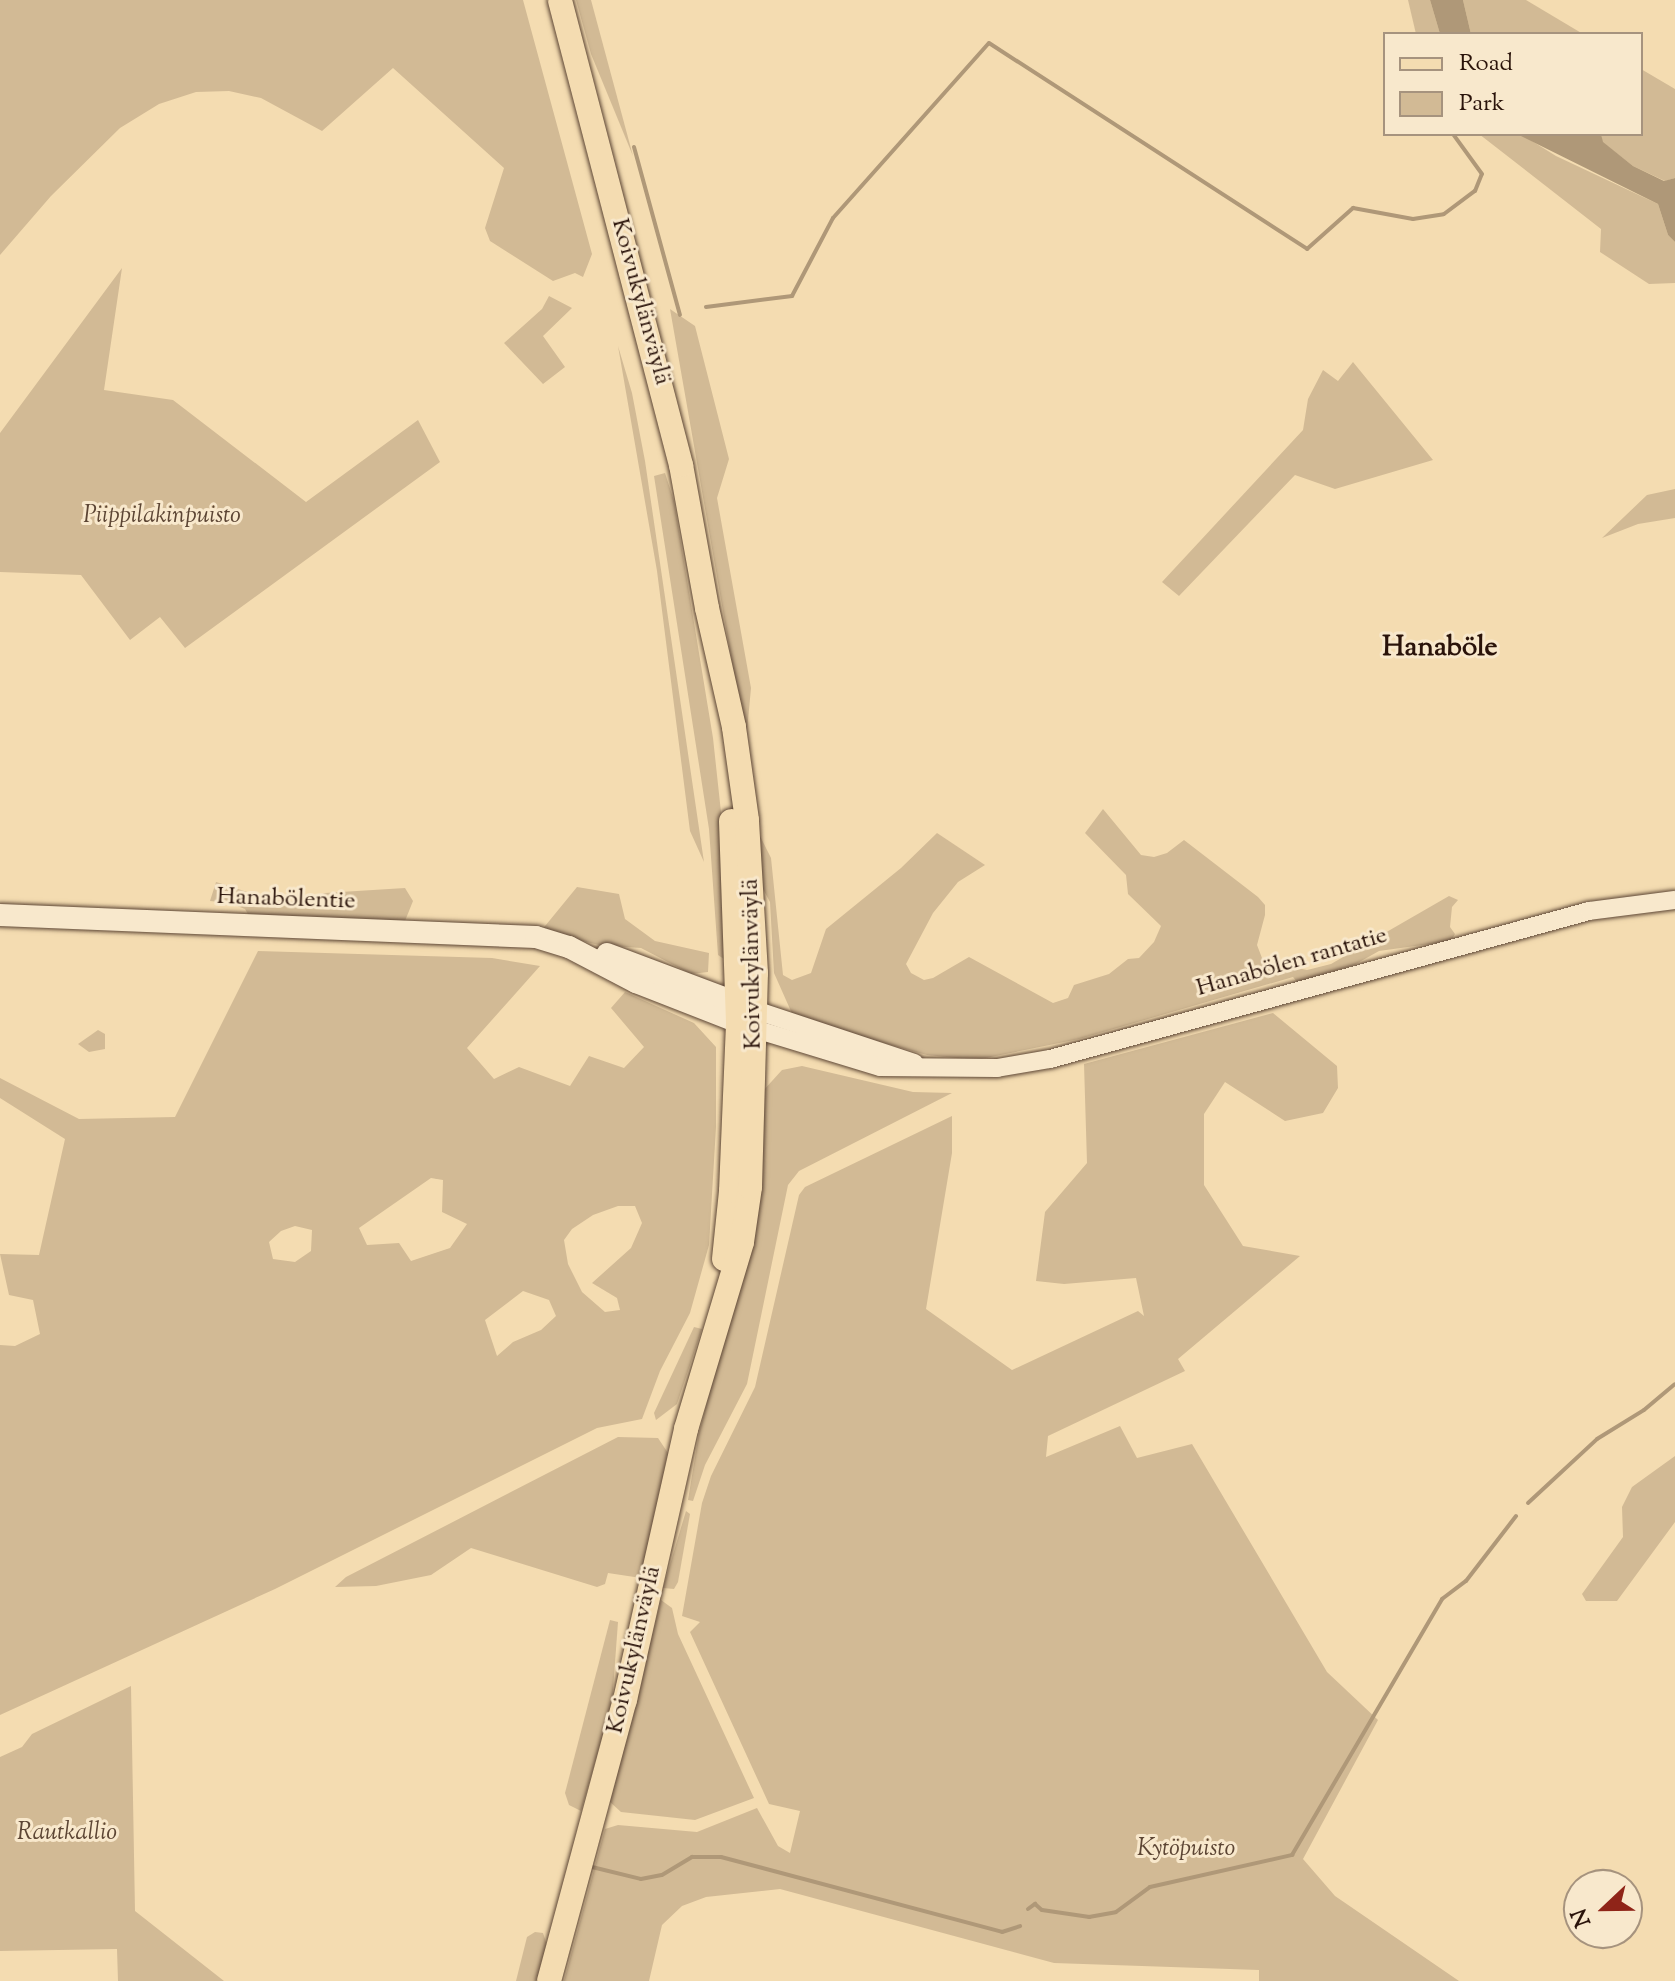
<!DOCTYPE html>
<meta charset="utf-8">
<style>
body{margin:0}
#map{position:relative;width:1675px;height:1981px;overflow:hidden;background:#f4dcb1;font-family:"Sorts Mill Goudy",serif}
div>[style]{position:absolute}
.green>*{inset:0;background:#d2ba95}
.water>*{inset:0;background:#af9878}
.stream>*{height:4px;margin:-2px;padding:0 2px;transform-origin:2px;border-radius:2px;background:#af9878}
.roads{filter:drop-shadow(0 0 2px #5c4534) drop-shadow(0 0 2px #5c4534)}
.tertiary>*{height:18px;margin:-9px;padding:0 9px;transform-origin:9px;border-radius:9px;background:#f8e8cc}
.secondary>*{height:22px;margin:-11px;padding:0 11px;transform-origin:11px;border-radius:11px;background:#f8e8cc}
.primary>*{height:24px;margin:-12px;padding:0 12px;transform-origin:12px;border-radius:12px;background:#f4dcb1}
span{translate:-50% -50%;white-space:nowrap;text-align:center;line-height:1.15;-webkit-text-stroke:6px #f8e8cc;paint-order:stroke}
.street-label{font-size:24px;color:#2a130a}
.park-label{font-size:24px;color:#5c4534;font-style:italic}
.quarter-label{font-size:28px;color:#2a130a;font-weight:700}
.legend{position:absolute;left:1383px;top:32px;width:260px;height:104px;box-sizing:border-box;background:#f8e8cc;border:2px solid #a6937e;margin:0;padding:10px 14px;list-style:none;font-size:24px;color:#2a130a}
.legend li{display:flex;align-items:center;gap:16px;height:40px}
.legend b{width:40px;border:2px solid #a6937e}
.north{position:absolute;left:1563px;top:1869px;width:80px;height:80px;box-sizing:border-box;background:#f8e8cc;border:2px solid #a6937e;border-radius:50%;rotate:248deg;font-size:22px;font-weight:700;line-height:32px;text-align:center;color:#2a130a}
.north::after{content:'';display:block;margin:auto;width:28px;height:36px;background:#8f2418;clip-path:polygon(50% 0,100% 100%,50% 72%,0 100%)}
</style>
<div id="map">
<div class="green">
<i style="clip-path:polygon(0 0,523px 0,592px 254px,583px 277px,575px 273px,553px 281px,490px 241px,485px 228px,504px 168px,393px 68px,322px 131px,261px 98px,229px 91px,196px 92px,159px 104px,120px 128px,51px 196px,0 255px)"></i>
<i style="clip-path:polygon(576px 0,591px 0,633px 156px,591px 54px)"></i>
<i style="clip-path:polygon(1408px 0,1430px 0,1440px 34px,1416px 34px)"></i>
<i style="clip-path:polygon(1463px 0,1526px 0,1583px 34px,1471px 34px)"></i>
<i style="clip-path:polygon(1641px 69px,1675px 89px,1675px 178px,1665px 181px,1633px 166px,1602px 142px,1601px 134px,1641px 134px)"></i>
<i style="clip-path:polygon(1479px 134px,1524px 136px,1556px 156px,1658px 204px,1668px 235px,1675px 242px,1675px 283px,1649px 284px,1600px 252px,1601px 229px)"></i>
<i style="clip-path:polygon(122px 268px,104px 390px,173px 400px,306px 502px,418px 420px,440px 462px,185px 648px,160px 617px,130px 640px,81px 575px,0 572px,0 433px)"></i>
<i style="clip-path:polygon(549px 296px,572px 308px,543px 336px,565px 367px,543px 384px,504px 343px,542px 309px)"></i>
<i style="clip-path:polygon(670px 309px,695px 326px,729px 459px,717px 498px,751px 688px,746px 742px)"></i>
<i style="clip-path:polygon(618px 346px,632px 393px,645px 461px,704px 862px,690px 831px,657px 571px)"></i>
<i style="clip-path:polygon(1353px 362px,1433px 460px,1335px 489px,1295px 475px,1179px 596px,1162px 582px,1303px 430px,1308px 399px,1323px 370px,1338px 381px)"></i>
<i style="clip-path:polygon(665px 473px,674px 501px,713px 738px,724px 840px,727px 961px,718px 955px,709px 829px,654px 476px)"></i>
<i style="clip-path:polygon(1675px 489px,1675px 518px,1638px 524px,1602px 538px,1647px 495px)"></i>
<i style="clip-path:polygon(1103px 809px,1141px 855px,1154px 857px,1167px 853px,1184px 840px,1258px 897px,1265px 905px,1265px 915px,1257px 945px,1262px 958px,1273px 963px,1307px 970px,1331px 964px,1449px 896px,1458px 900px,1452px 907px,1450px 927px,1455px 934px,1451px 941px,1379px 951px,1354px 965px,1297px 982px,1293px 977px,1079px 1039px,976px 1060px,927px 1055px,794px 1018px,774px 973px,770px 902px,763px 889px,757px 830px,771px 858px,783px 975px,792px 980px,811px 973px,826px 929px,901px 868px,937px 833px,985px 865px,958px 882px,933px 913px,906px 964px,911px 973px,924px 980px,933px 978px,969px 957px,1053px 1003px,1068px 998px,1074px 985px,1109px 974px,1128px 959px,1139px 958px,1154px 942px,1161px 926px,1128px 894px,1126px 875px,1085px 833px)"></i>
<i style="clip-path:polygon(216px 882px,273px 900px,300px 902px,325px 893px,405px 888px,413px 901px,405px 921px,249px 916px,245px 909px,230px 903px,210px 901px)"></i>
<i style="clip-path:polygon(577px 887px,619px 894px,625px 919px,655px 941px,709px 953px,708px 972px,691px 974px,641px 948px,599px 945px,541px 931px)"></i>
<i style="clip-path:polygon(evenodd,258px 951px,492px 958px,540px 966px,467px 1048px,494px 1079px,519px 1067px,570px 1086px,589px 1056px,624px 1068px,644px 1047px,611px 1008px,625px 992px,694px 1023px,716px 1047px,716px 1127px,709px 1245px,690px 1313px,660px 1371px,642px 1419px,597px 1428px,275px 1589px,0 1715px,0 1345px,15px 1346px,40px 1334px,33px 1300px,9px 1295px,0 1254px,39px 1255px,65px 1139px,0 1098px,0 1078px,79px 1119px,175px 1117px,258px 951px,431px 1178px,443px 1180px,442px 1212px,467px 1224px,450px 1248px,411px 1261px,399px 1243px,367px 1245px,359px 1228px,431px 1178px,258px 951px,618px 1206px,635px 1206px,642px 1223px,631px 1248px,592px 1283px,617px 1298px,620px 1310px,605px 1312px,582px 1292px,568px 1264px,564px 1240px,572px 1229px,593px 1215px,618px 1206px,258px 951px,295px 1226px,312px 1230px,311px 1251px,295px 1262px,273px 1259px,269px 1242px,281px 1231px,295px 1226px,258px 951px,523px 1291px,549px 1300px,556px 1316px,541px 1330px,513px 1342px,497px 1356px,485px 1320px,523px 1291px)"></i>
<i style="clip-path:polygon(1273px 1013px,1337px 1066px,1338px 1088px,1323px 1113px,1285px 1121px,1225px 1082px,1204px 1114px,1204px 1185px,1243px 1246px,1300px 1256px,1178px 1359px,1185px 1371px,1048px 1436px,1046px 1457px,1120px 1426px,1137px 1458px,1192px 1444px,1327px 1672px,1378px 1720px,1303px 1859px,1335px 1896px,1459px 1981px,1259px 1981px,1259px 1970px,1054px 1963px,780px 1889px,706px 1897px,682px 1906px,662px 1925px,649px 1981px,564px 1981px,605px 1829px,618px 1825px,697px 1832px,757px 1808px,778px 1846px,790px 1853px,800px 1811px,769px 1804px,690px 1632px,700px 1622px,682px 1616px,702px 1503px,711px 1476px,755px 1387px,799px 1195px,805px 1187px,952px 1116px,952px 1153px,926px 1309px,1012px 1370px,1138px 1311px,1144px 1316px,1136px 1278px,1064px 1284px,1036px 1281px,1045px 1212px,1087px 1163px,1084px 1064px)"></i>
<i style="clip-path:polygon(98px 1030px,105px 1034px,105px 1049px,89px 1052px,78px 1044px)"></i>
<i style="clip-path:polygon(802px 1066px,913px 1092px,952px 1093px,799px 1171px,788px 1185px,747px 1384px,705px 1465px,693px 1501px,688px 1500px,699px 1433px,728px 1322px,761px 1093px,782px 1070px)"></i>
<i style="clip-path:polygon(694px 1327px,702px 1329px,677px 1404px,656px 1420px,654px 1413px)"></i>
<i style="clip-path:polygon(618px 1437px,658px 1438px,668px 1453px,641px 1578px,608px 1573px,605px 1584px,597px 1587px,471px 1548px,431px 1575px,376px 1586px,335px 1587px,346px 1577px)"></i>
<i style="clip-path:polygon(1675px 1456px,1675px 1522px,1617px 1601px,1586px 1601px,1582px 1594px,1623px 1537px,1622px 1507px,1632px 1487px)"></i>
<i style="clip-path:polygon(686px 1511px,690px 1514px,678px 1582px,674px 1589px,663px 1588px)"></i>
<i style="clip-path:polygon(661px 1600px,672px 1608px,678px 1634px,754px 1798px,695px 1820px,621px 1812px,610px 1802px)"></i>
<i style="clip-path:polygon(610px 1620px,618px 1622px,612px 1703px,581px 1811px,569px 1805px,565px 1793px)"></i>
<i style="clip-path:polygon(131px 1686px,135px 1911px,224px 1981px,118px 1981px,117px 1949px,0 1951px,0 1757px,22px 1747px,32px 1734px)"></i>
<i style="clip-path:polygon(535px 1932px,543px 1933px,547px 1945px,539px 1981px,516px 1981px,527px 1937px)"></i>
</div>
<div class="water">
<i style="clip-path:polygon(1430px 0,1463px 0,1471px 34px,1440px 34px)"></i>
<i style="clip-path:polygon(1517px 134px,1601px 134px,1603px 142px,1633px 166px,1664px 181px,1675px 178px,1675px 242px,1668px 235px,1658px 204px)"></i>
</div>
<div class="stream">
<i style="left:634px;top:147px;width:174px;rotate:74.7deg"></i>
<i style="left:706px;top:307px;width:87px;rotate:-7.3deg"></i>
<i style="left:792px;top:296px;width:88px;rotate:-62.3deg"></i>
<i style="left:833px;top:218px;width:234px;rotate:-48.3deg"></i>
<i style="left:989px;top:43px;width:379px;rotate:32.9deg"></i>
<i style="left:1307px;top:249px;width:62px;rotate:-41.7deg"></i>
<i style="left:1353px;top:208px;width:61px;rotate:10.4deg"></i>
<i style="left:1413px;top:219px;width:31px;rotate:-9deg"></i>
<i style="left:1444px;top:214px;width:39px;rotate:-37deg"></i>
<i style="left:1475px;top:191px;width:18px;rotate:-68deg"></i>
<i style="left:1482px;top:174px;width:49px;rotate:-125.9deg"></i>
<i style="left:1528px;top:1503px;width:94px;rotate:-42.8deg"></i>
<i style="left:1597px;top:1439px;width:55px;rotate:-31.7deg"></i>
<i style="left:1644px;top:1410px;width:40px;rotate:-40deg"></i>
<i style="left:592px;top:1867px;width:50px;rotate:13.8deg"></i>
<i style="left:641px;top:1879px;width:21px;rotate:-11deg"></i>
<i style="left:662px;top:1875px;width:35px;rotate:-31deg"></i>
<i style="left:692px;top:1857px;width:29px"></i>
<i style="left:721px;top:1857px;width:291px;rotate:14.9deg"></i>
<i style="left:1002px;top:1932px;width:19px;rotate:-18deg"></i>
<i style="left:1028px;top:1909px;width:9px;rotate:-36deg"></i>
<i style="left:1035px;top:1904px;width:9px;rotate:41deg"></i>
<i style="left:1042px;top:1910px;width:48px;rotate:8.5deg"></i>
<i style="left:1089px;top:1917px;width:27px;rotate:-10deg"></i>
<i style="left:1116px;top:1912px;width:42px;rotate:-36.3deg"></i>
<i style="left:1150px;top:1887px;width:146px;rotate:-12.7deg"></i>
<i style="left:1292px;top:1855px;width:297px;rotate:-59.6deg"></i>
<i style="left:1442px;top:1599px;width:30px;rotate:-37deg"></i>
<i style="left:1466px;top:1581px;width:82px;rotate:-52.4deg"></i>
</div>
<div class="roads">
<div class="tertiary">
<i style="left:755px;top:1010px;width:168px;rotate:18.4deg"></i>
<i style="left:755px;top:1029px;width:131px;rotate:16.9deg"></i>
<i style="left:880px;top:1067px;width:117px;rotate:0.5deg"></i>
<i style="left:997px;top:1068px;width:54px;rotate:-9.6deg"></i>
<i style="left:1050px;top:1059px;width:559px;rotate:-15.35deg"></i>
<i style="left:1589px;top:911px;width:87px;rotate:-7.3deg"></i>
</div>
<div class="secondary">
<i style="left:0;top:915px;width:536px;rotate:2.35deg"></i>
<i style="left:536px;top:937px;width:34px;rotate:17deg"></i>
<i style="left:569px;top:947px;width:76px;rotate:27.6deg"></i>
<i style="left:636px;top:982px;width:127px;rotate:21.3deg"></i>
<i style="left:607px;top:954px;width:154px;rotate:20.6deg"></i>
</div>
<div class="primary">
<i style="left:724px;top:1259px;width:68px;rotate:-84.1deg"></i>
<i style="left:731px;top:1191px;width:169px;rotate:-87.6deg"></i>
<i style="left:738px;top:1022px;width:201px;rotate:-92deg"></i>
<i style="left:549px;top:1981px;width:291px;rotate:-74.9deg"></i>
<i style="left:625px;top:1700px;width:278px;rotate:-77.3deg"></i>
<i style="left:686px;top:1429px;width:195px;rotate:-73.3deg"></i>
<i style="left:742px;top:1242px;width:56px;rotate:-81.7deg"></i>
<i style="left:750px;top:1187px;width:214px;rotate:-88.4deg"></i>
<i style="left:756px;top:973px;width:153px;rotate:-93.4deg"></i>
<i style="left:747px;top:820px;width:94px;rotate:-98deg"></i>
<i style="left:734px;top:727px;width:122px;rotate:-102.8deg"></i>
<i style="left:707px;top:608px;width:145px;rotate:-100.3deg"></i>
<i style="left:681px;top:465px;width:480px;rotate:-104.6deg"></i>
</div>
</div>
<div class="street-label">
<span style="left:640px;top:302px;rotate:75deg">Koivukylänväylä</span>
<span style="left:286px;top:900px;rotate:2deg">Hanabölentie</span>
<span style="left:1292px;top:963px;rotate:-16deg">Hanabölen rantatie</span>
<span style="left:753px;top:964px;rotate:-91deg">Koivukylänväylä</span>
<span style="left:635px;top:1650px;rotate:-77deg">Koivukylänväylä</span>
</div>
<div class="park-label">
<span style="left:162px;top:517px">Piippilakinpuisto</span>
<span style="left:67px;top:1834px">Rautkallio</span>
<span style="left:1186px;top:1850px">Kytöpuisto</span>
</div>
<div class="quarter-label">
<span style="left:1440px;top:648px">Hanaböle</span>
</div>
<ul class="legend">
<li><b style="height:10px;background:#f4dcb1"></b>Road</li>
<li><b style="height:22px;background:#d2ba95"></b>Park</li>
</ul>
<div class="north">N</div>
</div>
